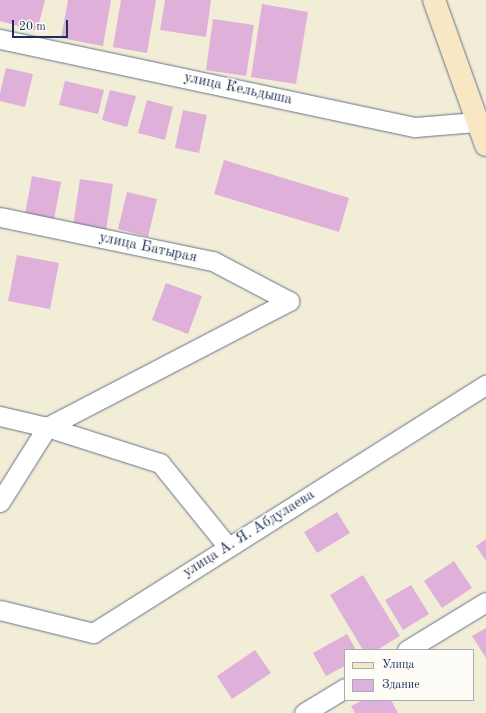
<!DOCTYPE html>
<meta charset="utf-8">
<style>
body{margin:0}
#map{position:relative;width:486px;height:713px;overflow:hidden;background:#f2edd7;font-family:"Old Standard TT",serif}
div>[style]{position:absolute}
.building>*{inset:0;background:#dfb0d9}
.roads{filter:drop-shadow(0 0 1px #667288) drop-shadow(0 0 1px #667288)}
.street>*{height:19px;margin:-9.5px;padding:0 9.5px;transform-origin:9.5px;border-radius:9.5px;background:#fff}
.secondary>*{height:22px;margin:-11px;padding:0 11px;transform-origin:11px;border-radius:11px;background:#f9e7c3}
span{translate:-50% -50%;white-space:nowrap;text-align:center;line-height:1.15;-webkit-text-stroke:3px #fdfcf7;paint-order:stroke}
.street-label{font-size:15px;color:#1b2f5e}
.legend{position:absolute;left:344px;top:649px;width:130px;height:52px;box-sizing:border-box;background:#fdfcf7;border:1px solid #a3aaba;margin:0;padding:5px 7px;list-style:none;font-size:12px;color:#1b2f5e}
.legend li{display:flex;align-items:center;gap:8px;height:20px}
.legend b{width:20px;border:1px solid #a3aaba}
.scale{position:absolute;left:12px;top:20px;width:56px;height:18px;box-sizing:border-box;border:2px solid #1b2f5e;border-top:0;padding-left:5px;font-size:12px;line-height:14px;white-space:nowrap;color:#1b2f5e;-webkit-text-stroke:3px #fdfcf7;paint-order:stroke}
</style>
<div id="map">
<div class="building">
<i style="clip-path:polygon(0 0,45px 0,37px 31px,0 21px)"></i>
<i style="clip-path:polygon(68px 0,111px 0,103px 46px,61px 38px)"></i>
<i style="clip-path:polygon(121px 0,156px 0,147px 53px,113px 47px)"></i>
<i style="clip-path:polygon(165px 0,211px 0,206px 37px,160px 30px)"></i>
<i style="clip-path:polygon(262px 4px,308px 12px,296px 84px,251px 77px)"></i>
<i style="clip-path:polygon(213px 19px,254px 25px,246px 76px,206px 70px)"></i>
<i style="clip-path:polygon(6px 68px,33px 74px,25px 107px,0 101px,0 93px)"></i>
<i style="clip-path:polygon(65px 81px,104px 90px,98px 114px,59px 105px)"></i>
<i style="clip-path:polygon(110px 90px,136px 96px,127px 127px,102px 120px)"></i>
<i style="clip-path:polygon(147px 100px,173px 107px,165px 140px,138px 133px)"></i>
<i style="clip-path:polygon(183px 110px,207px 115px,199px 153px,175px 148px)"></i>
<i style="clip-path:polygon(224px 160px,349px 198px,339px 232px,214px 194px)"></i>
<i style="clip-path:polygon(32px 176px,61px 182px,54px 219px,25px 214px)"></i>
<i style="clip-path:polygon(80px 179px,113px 184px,106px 231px,73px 226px)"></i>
<i style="clip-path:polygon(127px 192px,157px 199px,148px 237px,118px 229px)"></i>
<i style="clip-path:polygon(17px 255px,59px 263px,50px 309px,8px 301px)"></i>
<i style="clip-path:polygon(166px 283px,202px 296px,188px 334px,152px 320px)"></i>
<i style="clip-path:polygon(337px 512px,350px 533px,317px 553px,304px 532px)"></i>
<i style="clip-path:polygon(486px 539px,486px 561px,476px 546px)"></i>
<i style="clip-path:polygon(454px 561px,472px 588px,442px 608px,424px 581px)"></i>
<i style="clip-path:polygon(363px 575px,400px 636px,377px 650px,363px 650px,330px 595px)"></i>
<i style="clip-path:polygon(411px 585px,429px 614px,403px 630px,385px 600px)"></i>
<i style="clip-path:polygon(486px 628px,486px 658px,472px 636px)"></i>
<i style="clip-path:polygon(347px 634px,356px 650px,345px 650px,345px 666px,326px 676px,313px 653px)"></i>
<i style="clip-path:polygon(255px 650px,271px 673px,232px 699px,217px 676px)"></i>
<i style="clip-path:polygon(363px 700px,391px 700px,398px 713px,355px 713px,351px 706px)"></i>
</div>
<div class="roads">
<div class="street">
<i style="left:0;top:39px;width:424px;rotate:12deg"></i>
<i style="left:415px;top:127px;width:61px;rotate:-4.7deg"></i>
<i style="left:0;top:217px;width:217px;rotate:11.7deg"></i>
<i style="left:213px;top:261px;width:86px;rotate:27.8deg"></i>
<i style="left:0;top:416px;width:48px;rotate:13.2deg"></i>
<i style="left:47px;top:427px;width:119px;rotate:17.7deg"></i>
<i style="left:160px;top:463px;width:108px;rotate:51deg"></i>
<i style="left:0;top:502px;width:89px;rotate:-57.9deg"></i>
<i style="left:47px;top:427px;width:273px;rotate:-27.5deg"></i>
<i style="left:0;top:610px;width:96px;rotate:13.9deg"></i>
<i style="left:93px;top:633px;width:465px;rotate:-32.3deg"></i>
<i style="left:407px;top:650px;width:92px;rotate:-31.3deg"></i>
<i style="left:304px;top:713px;width:48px;rotate:-31.4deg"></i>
</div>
<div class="secondary">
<i style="left:434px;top:0;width:154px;rotate:70.3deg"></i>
</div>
</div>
<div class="street-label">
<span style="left:238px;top:89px;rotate:12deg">улица Кельдыша</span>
<span style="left:148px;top:248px;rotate:12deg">улица Батырая</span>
<span style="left:249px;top:534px;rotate:-32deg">улица А. Я. Абдулаева</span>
</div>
<ul class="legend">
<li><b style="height:5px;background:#f9e7c3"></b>Улица</li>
<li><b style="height:11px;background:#dfb0d9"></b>Здание</li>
</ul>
<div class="scale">20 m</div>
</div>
